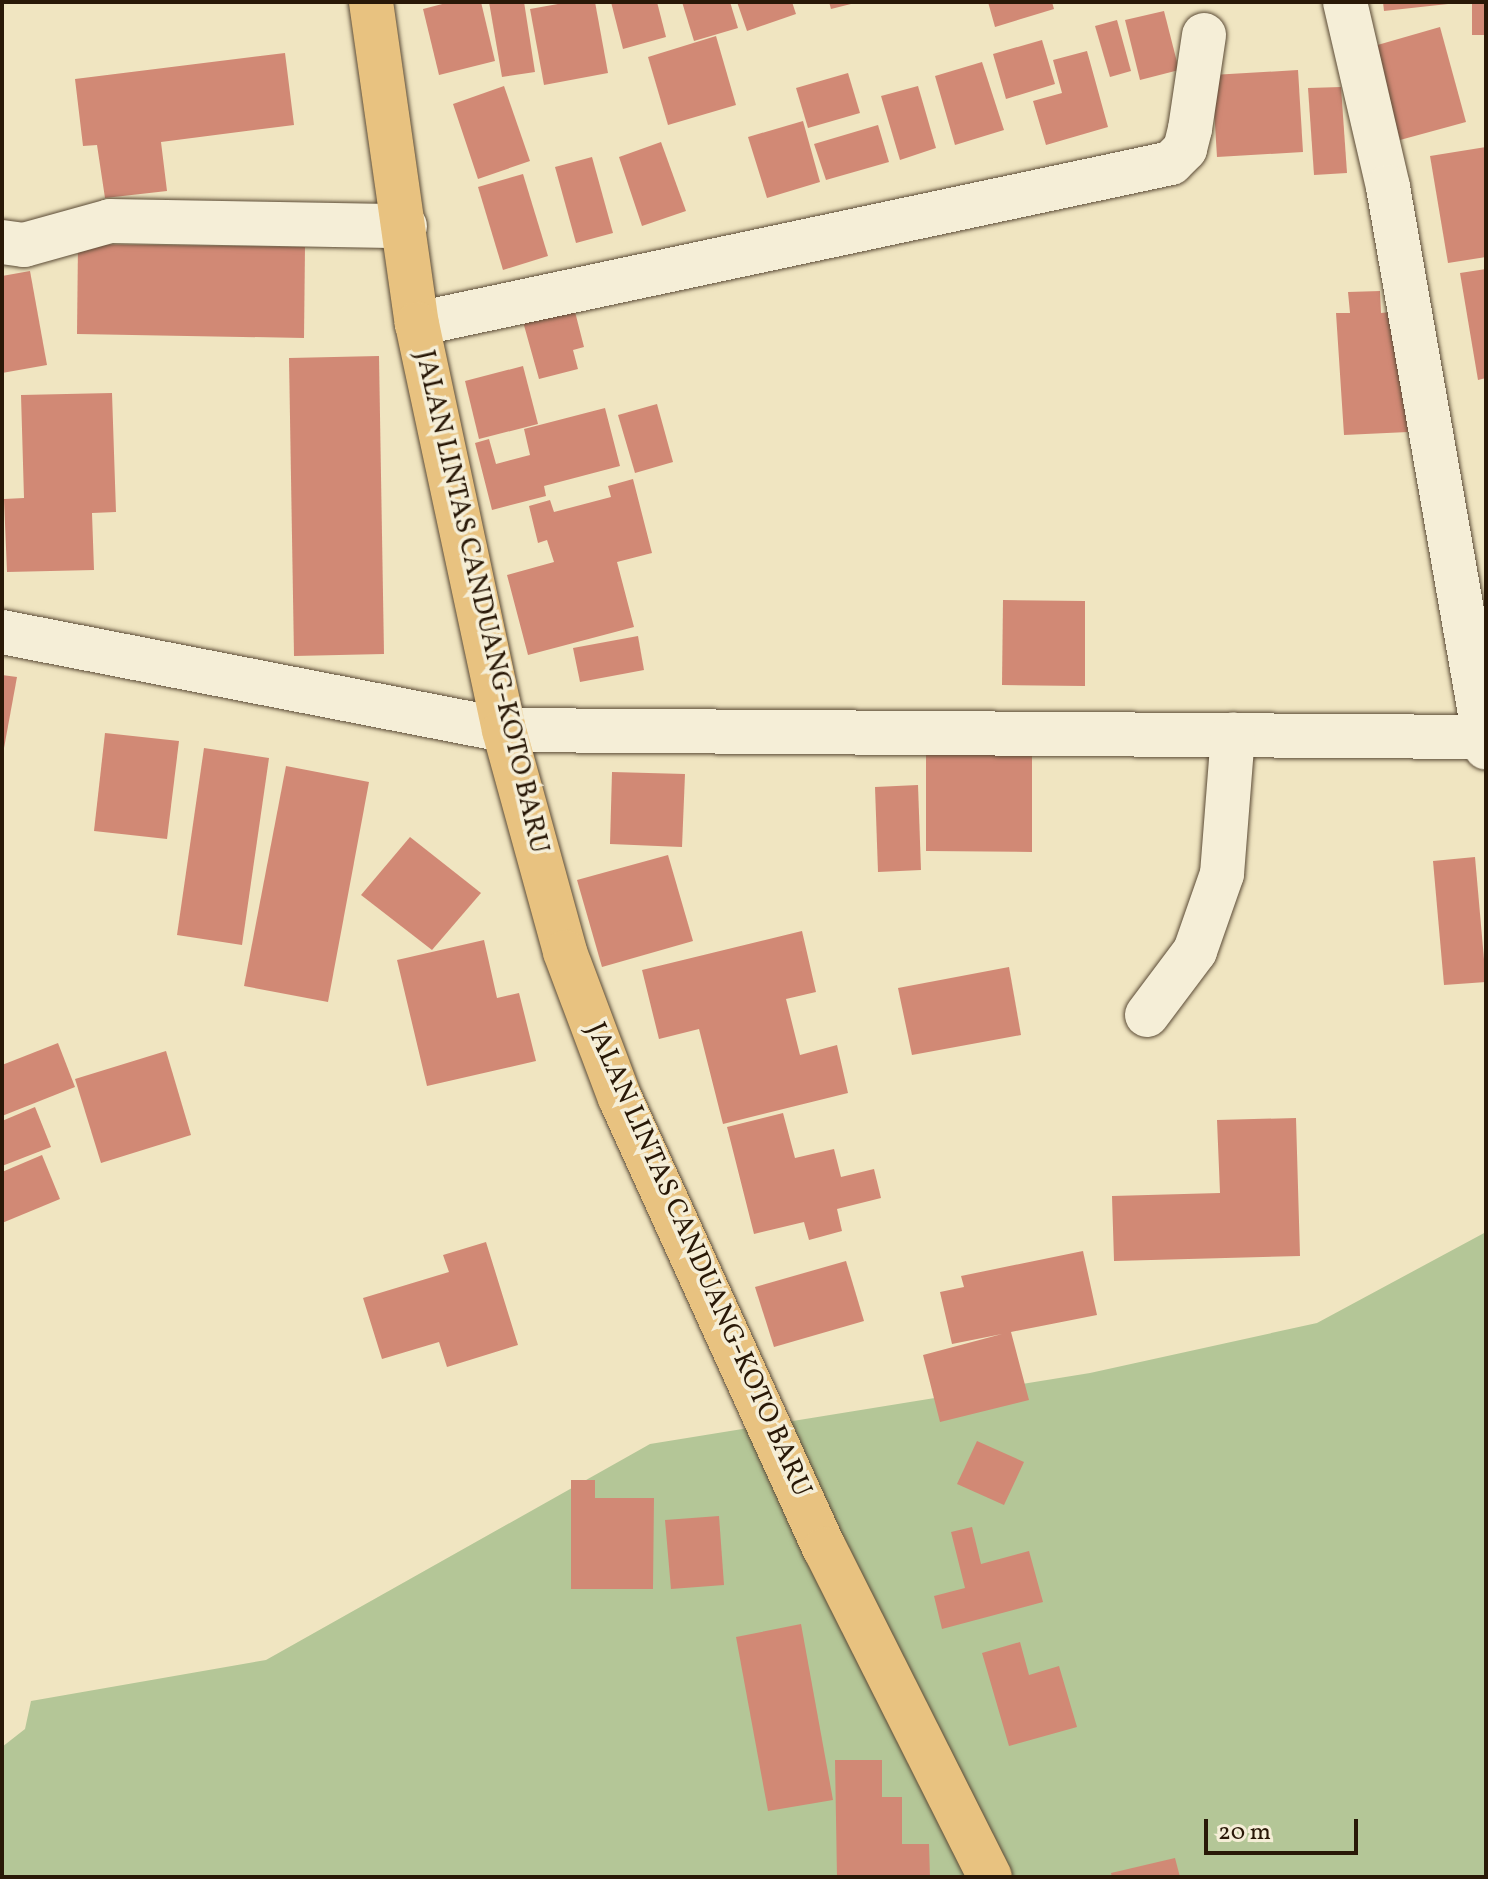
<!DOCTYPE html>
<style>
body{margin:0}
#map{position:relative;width:1488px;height:1879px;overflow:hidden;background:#f0e5c1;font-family:Vollkorn,serif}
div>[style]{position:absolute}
.green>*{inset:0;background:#b4c697}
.building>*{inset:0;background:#d18975}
.roads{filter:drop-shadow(0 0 2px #5b4b36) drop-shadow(0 0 2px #5b4b36)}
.minor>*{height:44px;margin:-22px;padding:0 22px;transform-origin:22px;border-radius:22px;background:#f5eed7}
.major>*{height:44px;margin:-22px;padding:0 22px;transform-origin:22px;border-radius:22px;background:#e8c280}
span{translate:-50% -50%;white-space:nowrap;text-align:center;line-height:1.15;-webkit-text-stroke:7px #f5eed7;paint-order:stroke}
.street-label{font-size:28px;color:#291807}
.frame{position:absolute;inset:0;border:4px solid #291807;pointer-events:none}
.scale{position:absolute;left:1204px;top:1819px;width:154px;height:36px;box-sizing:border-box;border:4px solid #291807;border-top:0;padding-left:10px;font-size:24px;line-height:28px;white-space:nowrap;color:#291807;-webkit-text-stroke:6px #f5eed7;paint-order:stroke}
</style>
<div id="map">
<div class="green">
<i style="clip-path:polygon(1486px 1232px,1486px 1877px,2px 1877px,2px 1747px,25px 1729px,31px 1701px,266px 1660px,650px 1444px,1090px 1373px,1317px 1323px)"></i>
</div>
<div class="building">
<i style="clip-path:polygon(450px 2px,481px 2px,495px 61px,439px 75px,423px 9px)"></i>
<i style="clip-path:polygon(489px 2px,524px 2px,535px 72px,502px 77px)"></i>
<i style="clip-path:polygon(569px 2px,595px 2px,608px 73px,544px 85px,530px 9px)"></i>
<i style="clip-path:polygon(611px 2px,657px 2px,666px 37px,623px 49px)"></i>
<i style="clip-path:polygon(682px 2px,730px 2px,738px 28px,694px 41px)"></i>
<i style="clip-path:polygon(737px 2px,792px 2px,796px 14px,747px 31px)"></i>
<i style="clip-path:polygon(829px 2px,855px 2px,855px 3px,831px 9px)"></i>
<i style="clip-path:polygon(988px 2px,1052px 2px,1054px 9px,995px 27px)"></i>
<i style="clip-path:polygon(1383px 2px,1448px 2px,1448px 4px,1384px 11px)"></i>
<i style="clip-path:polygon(1472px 2px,1486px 2px,1486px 35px,1472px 35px)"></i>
<i style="clip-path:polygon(1164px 11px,1179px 70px,1140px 80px,1125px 20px)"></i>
<i style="clip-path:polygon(1117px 20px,1131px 71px,1110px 77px,1095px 26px)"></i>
<i style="clip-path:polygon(1440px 27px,1466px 122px,1400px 140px,1374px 46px)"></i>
<i style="clip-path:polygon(716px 36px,736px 105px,668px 125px,648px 57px)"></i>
<i style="clip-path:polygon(1042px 40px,1055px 84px,1006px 99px,993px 54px)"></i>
<i style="clip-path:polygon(1087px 51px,1108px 127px,1046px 145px,1033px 101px,1062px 93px,1053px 60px)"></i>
<i style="clip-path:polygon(285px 53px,294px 125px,161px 142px,167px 191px,105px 198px,97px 145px,83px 146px,75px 79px)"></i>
<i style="clip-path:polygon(982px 62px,1004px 130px,955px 145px,935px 76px)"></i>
<i style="clip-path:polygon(1298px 70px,1303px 152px,1217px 157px,1212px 75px)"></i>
<i style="clip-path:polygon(848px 73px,860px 113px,808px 128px,796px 88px)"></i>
<i style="clip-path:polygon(504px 86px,530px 161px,478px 179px,453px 104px)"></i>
<i style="clip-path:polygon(918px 86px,936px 148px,900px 160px,881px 96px)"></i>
<i style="clip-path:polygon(1341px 87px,1347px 173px,1314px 175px,1308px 88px)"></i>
<i style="clip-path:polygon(803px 121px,820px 182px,767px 198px,748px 137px)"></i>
<i style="clip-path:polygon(878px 125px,889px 162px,826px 180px,814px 144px)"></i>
<i style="clip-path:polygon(661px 142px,686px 211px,642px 226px,619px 157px)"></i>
<i style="clip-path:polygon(1486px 147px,1486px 257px,1448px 263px,1430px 156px)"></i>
<i style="clip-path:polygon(592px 157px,613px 233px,576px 243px,555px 167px)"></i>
<i style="clip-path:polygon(523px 174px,548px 256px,503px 270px,478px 187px)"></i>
<i style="clip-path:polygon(78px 244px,305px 247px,304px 338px,77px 334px)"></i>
<i style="clip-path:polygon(1486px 269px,1486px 378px,1478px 380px,1460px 273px)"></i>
<i style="clip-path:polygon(30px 271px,47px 365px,2px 373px,2px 276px)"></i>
<i style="clip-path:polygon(1380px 291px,1381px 313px,1401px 311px,1408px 432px,1344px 435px,1336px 313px,1350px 313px,1348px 292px)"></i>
<i style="clip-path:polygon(571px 296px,584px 347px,573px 350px,578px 369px,539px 379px,520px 311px)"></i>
<i style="clip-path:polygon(379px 356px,384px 654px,294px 656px,289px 358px)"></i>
<i style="clip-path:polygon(523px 366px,538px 424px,479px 439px,465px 381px)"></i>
<i style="clip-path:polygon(112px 393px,116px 512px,92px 513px,94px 570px,7px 572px,4px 499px,24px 498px,21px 395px)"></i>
<i style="clip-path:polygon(657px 404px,673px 462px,635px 473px,618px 415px)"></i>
<i style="clip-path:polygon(605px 408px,620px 466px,544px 486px,546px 496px,492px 510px,475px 443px,489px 439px,496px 464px,530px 455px,524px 429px)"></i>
<i style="clip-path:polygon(633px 479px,652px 553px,617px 562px,634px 627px,528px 655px,507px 575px,554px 562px,547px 540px,538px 543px,529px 506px,550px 500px,554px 512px,611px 497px,608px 486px)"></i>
<i style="clip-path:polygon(1003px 600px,1085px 601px,1085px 686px,1002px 685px)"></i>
<i style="clip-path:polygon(638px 636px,644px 670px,580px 682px,573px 648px)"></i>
<i style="clip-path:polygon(2px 675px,17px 677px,4px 748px,2px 748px)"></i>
<i style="clip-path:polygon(105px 733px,179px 741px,167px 839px,94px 831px)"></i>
<i style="clip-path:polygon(204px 748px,269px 758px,242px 945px,177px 935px)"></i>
<i style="clip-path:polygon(926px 752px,1032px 752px,1032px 852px,926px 851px)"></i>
<i style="clip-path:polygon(286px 766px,369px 782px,328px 1002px,244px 986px)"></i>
<i style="clip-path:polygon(612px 772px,685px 774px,682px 847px,610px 844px)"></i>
<i style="clip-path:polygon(918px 785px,921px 870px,878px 872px,875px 787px)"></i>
<i style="clip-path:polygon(410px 837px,481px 893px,432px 950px,361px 895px)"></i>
<i style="clip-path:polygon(668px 855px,693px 941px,602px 967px,577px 880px)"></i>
<i style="clip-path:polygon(1475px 857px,1486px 982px,1444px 985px,1433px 861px)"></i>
<i style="clip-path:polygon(802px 931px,816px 992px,786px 999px,800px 1055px,837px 1045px,848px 1093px,723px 1124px,699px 1029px,659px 1039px,642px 970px)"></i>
<i style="clip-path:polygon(484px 940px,497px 998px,519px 993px,536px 1061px,427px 1086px,397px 960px)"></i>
<i style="clip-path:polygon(1009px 967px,1021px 1035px,912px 1055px,898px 988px)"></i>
<i style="clip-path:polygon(58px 1043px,75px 1087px,2px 1116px,2px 1065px)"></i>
<i style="clip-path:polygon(166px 1051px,191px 1135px,101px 1163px,75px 1079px)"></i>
<i style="clip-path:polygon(35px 1107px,51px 1147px,2px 1166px,2px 1121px)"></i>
<i style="clip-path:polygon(783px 1113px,795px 1158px,834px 1149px,841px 1177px,874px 1169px,881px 1198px,837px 1209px,842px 1231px,809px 1240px,804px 1222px,754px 1234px,727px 1127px)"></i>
<i style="clip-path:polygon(1296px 1118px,1300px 1256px,1114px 1261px,1112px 1196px,1220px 1193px,1217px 1120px)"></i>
<i style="clip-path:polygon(42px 1155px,60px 1199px,2px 1223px,2px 1172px)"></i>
<i style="clip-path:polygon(486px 1242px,518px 1345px,447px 1367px,439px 1342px,382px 1359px,363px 1298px,449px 1272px,443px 1255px)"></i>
<i style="clip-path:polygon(1083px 1251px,1097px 1315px,1011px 1332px,1029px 1400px,940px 1422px,923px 1355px,1002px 1334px,952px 1344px,940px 1292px,964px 1287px,961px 1276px)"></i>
<i style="clip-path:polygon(846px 1261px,864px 1321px,774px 1347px,755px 1287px)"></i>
<i style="clip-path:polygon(977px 1441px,1024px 1462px,1004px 1505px,957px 1484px)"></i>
<i style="clip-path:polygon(571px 1480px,595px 1480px,595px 1498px,654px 1498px,653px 1589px,571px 1589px)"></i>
<i style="clip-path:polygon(719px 1516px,724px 1585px,671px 1589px,665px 1520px)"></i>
<i style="clip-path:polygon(972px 1527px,981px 1564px,1029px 1551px,1043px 1602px,942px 1629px,934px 1596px,965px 1588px,951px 1532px)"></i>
<i style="clip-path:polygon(801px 1624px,833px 1800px,768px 1811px,736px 1637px)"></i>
<i style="clip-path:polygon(1020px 1642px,1029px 1675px,1059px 1666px,1077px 1727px,1009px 1746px,982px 1653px)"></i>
<i style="clip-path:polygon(835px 1760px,882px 1760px,882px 1797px,902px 1797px,902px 1844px,929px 1844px,930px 1877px,837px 1877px)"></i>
<i style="clip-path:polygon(1175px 1858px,1180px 1877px,1112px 1877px,1111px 1873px)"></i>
</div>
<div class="roads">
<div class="minor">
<i style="left:1345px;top:2px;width:190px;rotate:76.9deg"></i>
<i style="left:1388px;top:187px;width:569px;rotate:80.09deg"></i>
<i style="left:2px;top:242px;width:22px;rotate:8deg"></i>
<i style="left:24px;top:245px;width:89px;rotate:-15.6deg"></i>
<i style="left:110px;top:221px;width:295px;rotate:1deg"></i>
<i style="left:417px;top:324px;width:771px;rotate:-12.05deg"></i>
<i style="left:1171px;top:163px;width:20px;rotate:-45deg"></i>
<i style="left:1185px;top:149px;width:21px;rotate:-76deg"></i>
<i style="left:1190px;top:129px;width:95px;rotate:-81.5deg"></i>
<i style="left:2px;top:632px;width:511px;rotate:11.05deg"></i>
<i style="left:504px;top:730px;width:982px;rotate:0.41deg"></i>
<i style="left:1147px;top:1015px;width:80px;rotate:-53.1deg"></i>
<i style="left:1195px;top:951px;width:82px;rotate:-70.7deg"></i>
<i style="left:1222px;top:874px;width:140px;rotate:-85.5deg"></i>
</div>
<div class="major">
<i style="left:371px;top:2px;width:325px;rotate:81.9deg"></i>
<i style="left:417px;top:324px;width:415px;rotate:77.9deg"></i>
<i style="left:504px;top:730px;width:230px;rotate:74.6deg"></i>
<i style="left:565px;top:952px;width:156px;rotate:69.4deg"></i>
<i style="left:620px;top:1098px;width:495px;rotate:65.6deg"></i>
<i style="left:825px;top:1549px;width:367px;rotate:63.3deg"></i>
</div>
</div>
<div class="street-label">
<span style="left:481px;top:602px;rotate:77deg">JALAN LINTAS CANDUANG-KOTO BARU</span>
<span style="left:698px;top:1260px;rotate:66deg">JALAN LINTAS CANDUANG-KOTO BARU</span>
</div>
<div class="frame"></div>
<div class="scale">20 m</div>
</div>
